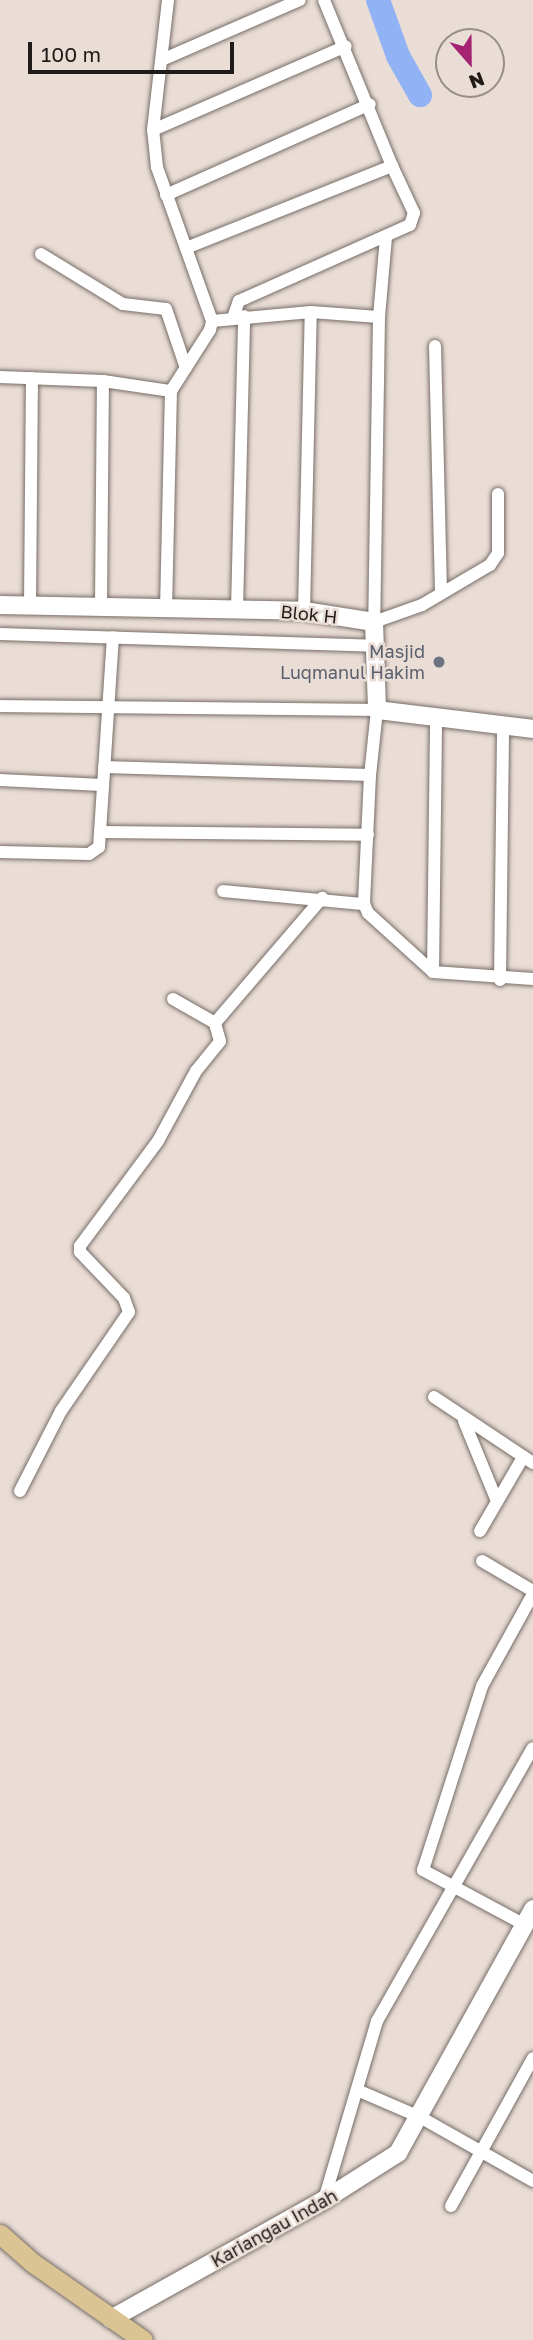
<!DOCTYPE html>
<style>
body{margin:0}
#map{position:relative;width:533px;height:2340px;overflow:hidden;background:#e9ddd6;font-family:"Golos Text",sans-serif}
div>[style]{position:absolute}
.river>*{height:24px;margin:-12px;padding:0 12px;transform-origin:12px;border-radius:12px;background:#91b2f4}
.roads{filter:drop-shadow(0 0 2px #786d67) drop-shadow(0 0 2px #786d67)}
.street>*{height:12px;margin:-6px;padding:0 6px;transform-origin:6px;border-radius:6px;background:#fff}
.secondary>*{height:18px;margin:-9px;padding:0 9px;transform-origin:9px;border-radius:9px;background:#fff}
.primary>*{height:19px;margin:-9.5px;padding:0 9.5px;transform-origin:9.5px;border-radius:9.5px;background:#dbc493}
.dots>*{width:19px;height:19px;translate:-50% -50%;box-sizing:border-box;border:4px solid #e9ddd6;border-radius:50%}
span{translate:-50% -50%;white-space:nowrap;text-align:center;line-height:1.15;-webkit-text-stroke:5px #e9ddd6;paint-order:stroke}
.street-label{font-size:18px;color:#201b19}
.worship-label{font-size:18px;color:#5b616d}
.right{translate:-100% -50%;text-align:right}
.north{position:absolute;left:435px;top:28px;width:70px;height:70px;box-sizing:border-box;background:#e9ddd6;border:2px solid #998f8a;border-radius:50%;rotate:159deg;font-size:19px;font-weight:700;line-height:28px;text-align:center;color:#201b19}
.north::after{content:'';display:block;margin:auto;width:24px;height:32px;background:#a42373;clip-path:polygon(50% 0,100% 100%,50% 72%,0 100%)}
.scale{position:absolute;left:28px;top:42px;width:206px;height:32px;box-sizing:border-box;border:4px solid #201b19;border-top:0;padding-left:9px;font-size:21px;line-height:24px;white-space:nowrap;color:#201b19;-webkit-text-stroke:5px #e9ddd6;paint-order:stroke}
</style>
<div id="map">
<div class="river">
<i style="left:378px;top:0;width:59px;rotate:70.3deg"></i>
<i style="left:398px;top:56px;width:45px;rotate:60.6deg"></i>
</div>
<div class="roads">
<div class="street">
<i style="left:164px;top:59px;width:148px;rotate:-23.5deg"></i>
<i style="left:153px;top:130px;width:210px;rotate:-23.5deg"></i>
<i style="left:166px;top:195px;width:223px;rotate:-24deg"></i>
<i style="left:386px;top:237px;width:80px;rotate:95deg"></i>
<i style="left:379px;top:317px;width:305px;rotate:90.9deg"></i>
<i style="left:374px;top:622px;width:51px;rotate:-19.5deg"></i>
<i style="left:422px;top:605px;width:79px;rotate:-30.5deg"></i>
<i style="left:490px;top:565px;width:14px;rotate:-56deg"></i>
<i style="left:498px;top:553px;width:59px;rotate:-90deg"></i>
<i style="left:186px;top:248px;width:222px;rotate:-21.7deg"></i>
<i style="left:392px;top:166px;width:179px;rotate:-112.3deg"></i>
<i style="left:41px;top:254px;width:96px;rotate:31.4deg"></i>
<i style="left:123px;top:304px;width:43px;rotate:6.6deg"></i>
<i style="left:166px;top:309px;width:62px;rotate:71.3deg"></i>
<i style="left:233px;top:318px;width:18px;rotate:-71deg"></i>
<i style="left:239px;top:301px;width:187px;rotate:-24deg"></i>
<i style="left:410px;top:225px;width:13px;rotate:-72deg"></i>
<i style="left:414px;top:213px;width:52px;rotate:-115.1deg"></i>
<i style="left:212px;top:321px;width:99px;rotate:-5.2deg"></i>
<i style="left:311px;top:312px;width:68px;rotate:4.2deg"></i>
<i style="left:435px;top:346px;width:247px;rotate:88.6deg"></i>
<i style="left:0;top:377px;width:103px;rotate:2.2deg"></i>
<i style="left:103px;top:381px;width:69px;rotate:8.4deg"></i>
<i style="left:171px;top:391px;width:72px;rotate:-57.4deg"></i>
<i style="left:210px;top:330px;width:9px;rotate:-77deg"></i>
<i style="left:212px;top:321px;width:164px;rotate:-109.7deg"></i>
<i style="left:157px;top:167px;width:37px;rotate:-96deg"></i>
<i style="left:153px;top:130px;width:131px;rotate:-83.4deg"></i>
<i style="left:30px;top:604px;width:226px;rotate:-89.5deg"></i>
<i style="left:101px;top:605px;width:224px;rotate:-89.5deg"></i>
<i style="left:166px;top:610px;width:219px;rotate:-88.7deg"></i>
<i style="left:237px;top:610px;width:294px;rotate:-88.6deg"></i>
<i style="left:304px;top:611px;width:299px;rotate:-88.7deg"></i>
<i style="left:0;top:634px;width:374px;rotate:1.8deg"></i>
<i style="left:0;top:706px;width:377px;rotate:0.6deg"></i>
<i style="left:377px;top:710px;width:65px;rotate:96.1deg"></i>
<i style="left:370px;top:775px;width:129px;rotate:92.7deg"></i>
<i style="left:364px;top:904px;width:10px;rotate:66deg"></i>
<i style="left:368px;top:913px;width:88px;rotate:42.2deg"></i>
<i style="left:433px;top:972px;width:100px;rotate:4deg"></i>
<i style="left:104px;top:767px;width:266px;rotate:1.7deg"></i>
<i style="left:0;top:780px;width:102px;rotate:2.8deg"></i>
<i style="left:100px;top:832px;width:268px;rotate:0.6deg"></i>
<i style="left:0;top:852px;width:89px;rotate:1.3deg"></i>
<i style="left:89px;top:854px;width:12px;rotate:-35deg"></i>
<i style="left:99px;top:847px;width:210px;rotate:-86.2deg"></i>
<i style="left:223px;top:891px;width:142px;rotate:5.3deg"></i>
<i style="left:433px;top:972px;width:253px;rotate:-89.3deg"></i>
<i style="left:500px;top:980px;width:252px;rotate:-89.3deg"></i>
<i style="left:173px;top:999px;width:48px;rotate:29.7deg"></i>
<i style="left:215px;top:1023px;width:165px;rotate:-49.4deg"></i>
<i style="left:434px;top:1397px;width:119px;rotate:33.7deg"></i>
<i style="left:464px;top:1421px;width:87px;rotate:67.6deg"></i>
<i style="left:20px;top:1491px;width:90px;rotate:-62.9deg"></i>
<i style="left:61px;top:1411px;width:120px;rotate:-55.5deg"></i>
<i style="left:129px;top:1312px;width:15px;rotate:-110deg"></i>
<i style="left:124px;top:1298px;width:64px;rotate:-133.7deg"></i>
<i style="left:80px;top:1252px;width:6px;rotate:-90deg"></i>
<i style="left:80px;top:1246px;width:131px;rotate:-53.4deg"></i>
<i style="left:158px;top:1141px;width:80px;rotate:-61.5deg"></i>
<i style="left:196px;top:1071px;width:38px;rotate:-51deg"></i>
<i style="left:220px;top:1041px;width:19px;rotate:-106deg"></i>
<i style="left:480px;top:1531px;width:86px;rotate:-59.8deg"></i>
<i style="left:482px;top:1561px;width:59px;rotate:30.5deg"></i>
<i style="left:525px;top:1925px;width:116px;rotate:-151.7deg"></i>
<i style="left:423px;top:1870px;width:193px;rotate:-72.2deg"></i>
<i style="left:482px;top:1686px;width:105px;rotate:-61deg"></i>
<i style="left:357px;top:2090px;width:69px;rotate:23.2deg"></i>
<i style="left:420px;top:2117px;width:130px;rotate:29.5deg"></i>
<i style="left:324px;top:2200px;width:187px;rotate:-73.5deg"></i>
<i style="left:377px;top:2021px;width:314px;rotate:-60.3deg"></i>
<i style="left:451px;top:2206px;width:169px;rotate:-61deg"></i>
</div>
<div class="secondary">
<i style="left:0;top:605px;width:304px;rotate:1.1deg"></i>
<i style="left:304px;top:611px;width:71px;rotate:8.9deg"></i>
<i style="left:374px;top:622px;width:88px;rotate:88deg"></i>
<i style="left:377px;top:710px;width:157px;rotate:6.9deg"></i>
<i style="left:111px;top:2319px;width:244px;rotate:-29.2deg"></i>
<i style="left:324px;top:2200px;width:88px;rotate:-32.4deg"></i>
<i style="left:398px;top:2153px;width:279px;rotate:-61deg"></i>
</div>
<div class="primary">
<i style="left:0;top:2234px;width:44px;rotate:41.3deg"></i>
<i style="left:33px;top:2263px;width:134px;rotate:35deg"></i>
</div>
</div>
<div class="dots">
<i style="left:439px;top:662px;background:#6b7280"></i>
</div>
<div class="street-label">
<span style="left:309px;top:614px;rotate:6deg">Blok H</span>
<span style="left:274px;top:2228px;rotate:-29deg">Kariangau Indah</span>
</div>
<div class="worship-label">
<span class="right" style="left:425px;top:662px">Masjid<br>Luqmanul Hakim</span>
</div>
<div class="north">N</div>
<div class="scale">100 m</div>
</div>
